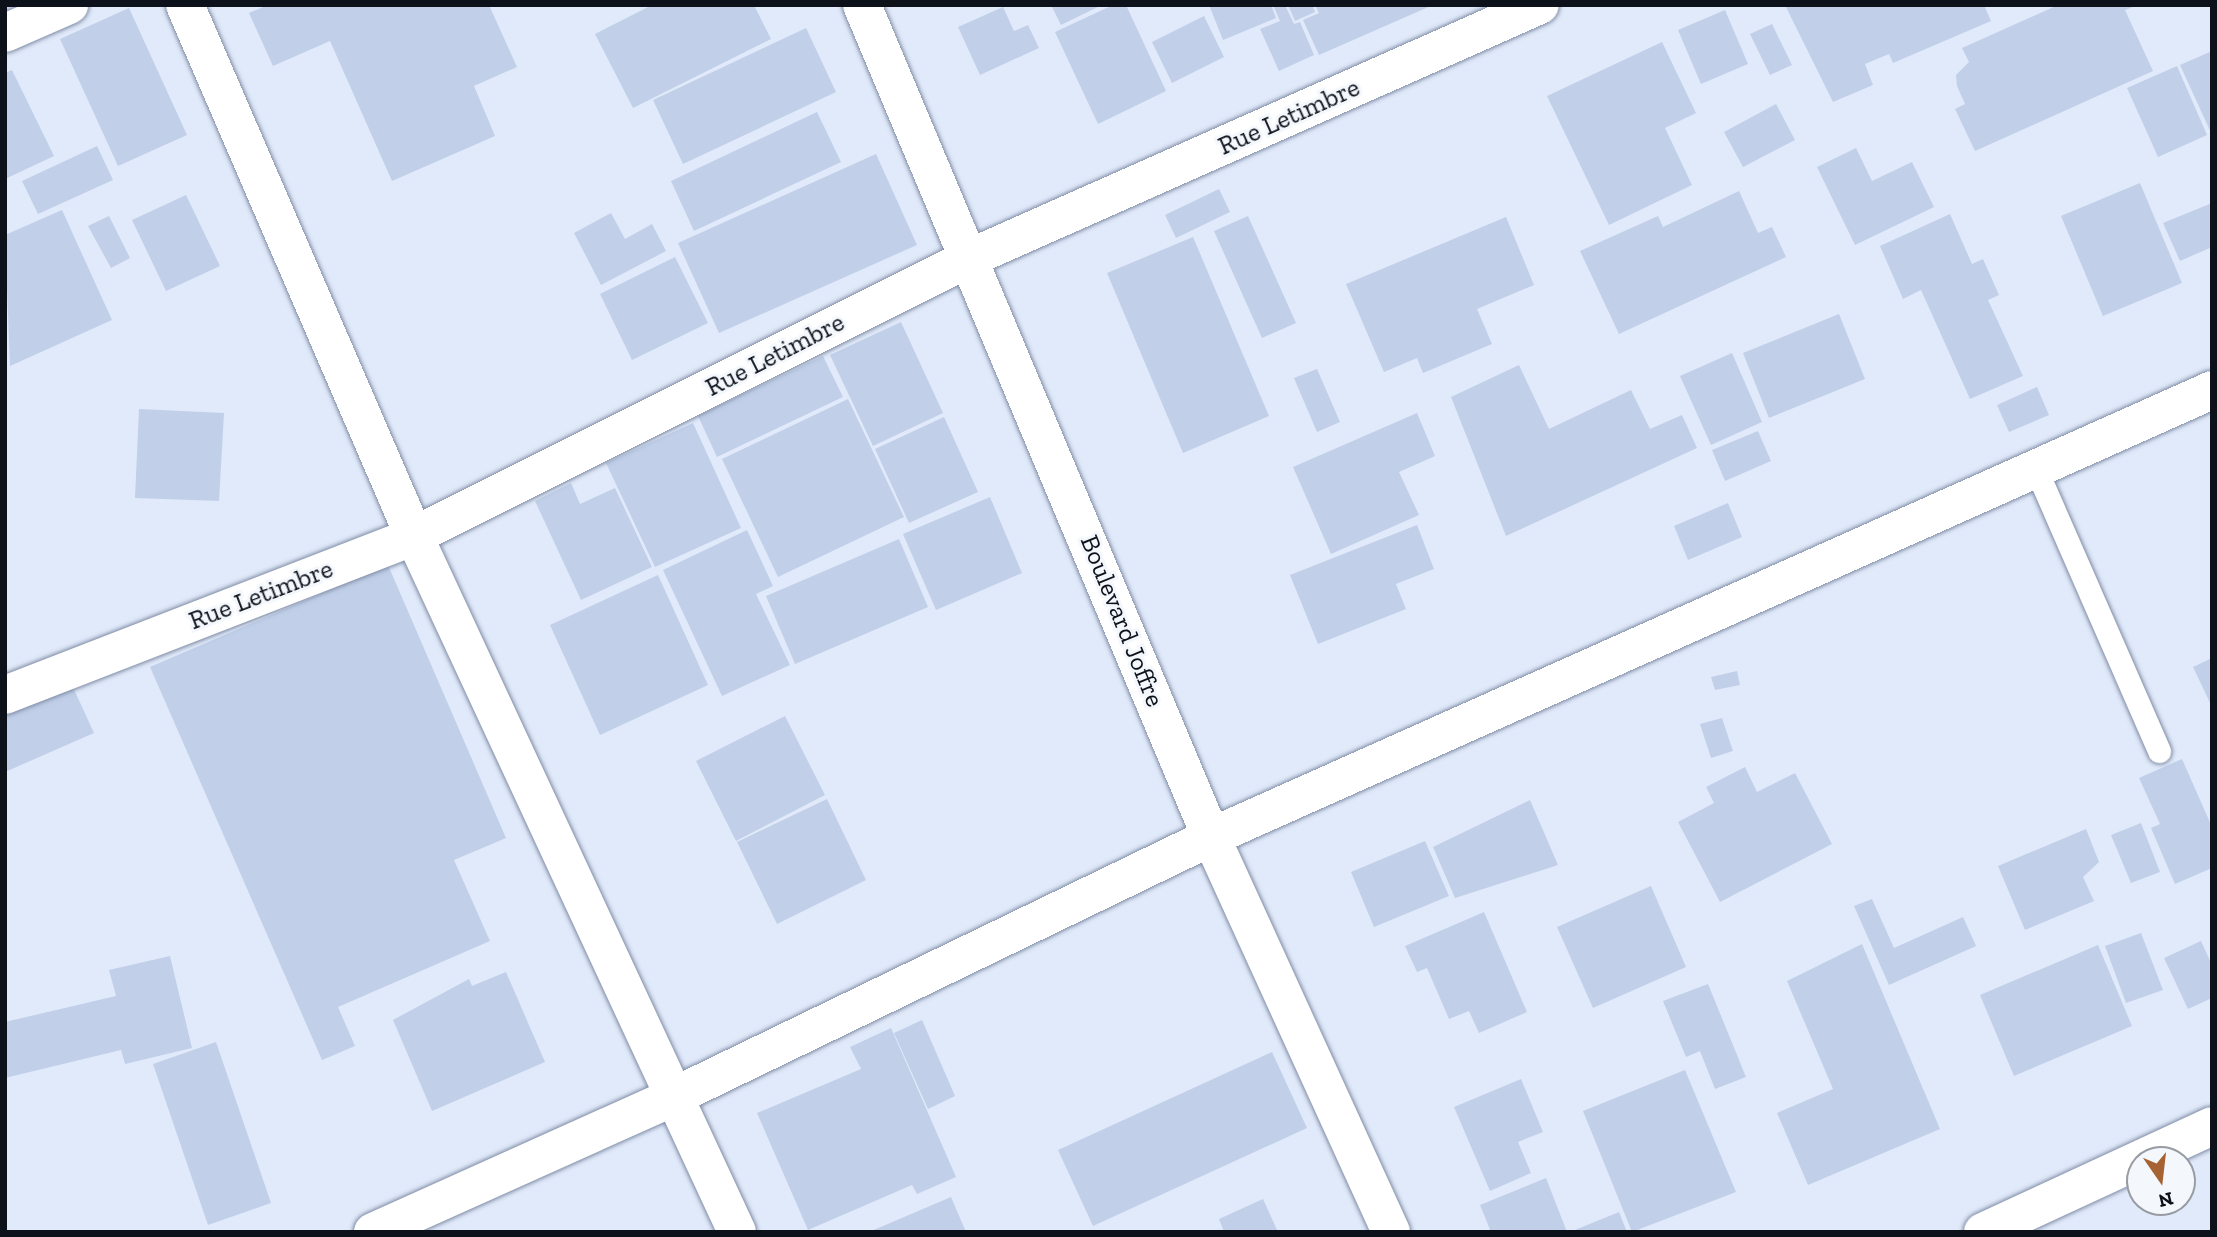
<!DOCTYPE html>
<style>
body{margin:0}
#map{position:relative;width:2217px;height:1237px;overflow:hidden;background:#e1eafa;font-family:"Zilla Slab",serif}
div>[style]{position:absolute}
.building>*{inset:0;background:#c1cfe9}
.roads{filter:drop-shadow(0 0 2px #7f8ca5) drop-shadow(0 0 2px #7f8ca5)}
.lane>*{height:23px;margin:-11.5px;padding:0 11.5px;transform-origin:11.5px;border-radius:11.5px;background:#fff}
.street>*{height:38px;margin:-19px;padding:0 19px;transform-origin:19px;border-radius:19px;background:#fff}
.secondary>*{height:38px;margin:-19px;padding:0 19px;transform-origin:19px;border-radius:19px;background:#fff}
span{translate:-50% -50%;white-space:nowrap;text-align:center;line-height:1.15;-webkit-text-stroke:6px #f4f7fc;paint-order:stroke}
.street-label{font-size:26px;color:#0c111a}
.frame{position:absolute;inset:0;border:7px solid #0c111a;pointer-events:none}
.north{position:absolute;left:2126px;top:1146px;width:70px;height:70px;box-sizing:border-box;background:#f4f7fc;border:2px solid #979ba2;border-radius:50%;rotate:166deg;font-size:19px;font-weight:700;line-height:28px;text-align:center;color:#0c111a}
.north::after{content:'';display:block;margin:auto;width:24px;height:32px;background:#a66232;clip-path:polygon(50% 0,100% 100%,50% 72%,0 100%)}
</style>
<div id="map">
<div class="building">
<i style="clip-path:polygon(268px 5px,489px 5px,517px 67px,474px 86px,495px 136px,392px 181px,330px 41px,273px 66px,249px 13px)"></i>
<i style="clip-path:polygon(652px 5px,754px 5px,771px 39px,633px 108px,595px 34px)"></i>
<i style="clip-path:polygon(1051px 5px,1102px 5px,1061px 25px)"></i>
<i style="clip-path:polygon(1113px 5px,1126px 5px,1166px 91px,1098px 124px,1055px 32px)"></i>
<i style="clip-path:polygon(1209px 5px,1271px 5px,1276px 18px,1223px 40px)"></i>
<i style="clip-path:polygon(1273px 5px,1285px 5px,1294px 24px,1300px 22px,1314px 55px,1279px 71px,1260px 29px,1280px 21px)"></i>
<i style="clip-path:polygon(1288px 5px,1312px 5px,1315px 12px,1295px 21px)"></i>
<i style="clip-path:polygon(1315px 5px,1433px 5px,1319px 55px,1303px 20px,1319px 13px)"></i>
<i style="clip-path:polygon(1785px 5px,1984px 5px,1991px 21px,1893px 63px,1889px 54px,1865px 64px,1873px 85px,1833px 102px)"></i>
<i style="clip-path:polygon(2058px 5px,2138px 5px,2125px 10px,2153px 71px,1975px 151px,1955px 109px,1965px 104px,1957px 86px,1956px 75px,1969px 62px,1962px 48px)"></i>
<i style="clip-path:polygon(1003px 7px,1014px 31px,1028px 25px,1039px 48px,980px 75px,958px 27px)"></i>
<i style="clip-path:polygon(129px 8px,187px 135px,118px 166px,60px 39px)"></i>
<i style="clip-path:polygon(1725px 10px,1748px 64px,1701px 84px,1678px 30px)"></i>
<i style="clip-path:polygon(1204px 16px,1224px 57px,1172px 83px,1152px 42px)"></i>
<i style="clip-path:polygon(1772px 24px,1792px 65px,1770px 75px,1750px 34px)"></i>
<i style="clip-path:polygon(806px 28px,836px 92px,683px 164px,653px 100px)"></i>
<i style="clip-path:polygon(1662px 42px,1696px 113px,1665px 128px,1692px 185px,1609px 225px,1547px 96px)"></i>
<i style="clip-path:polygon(2212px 51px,2212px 135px,2180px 65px)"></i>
<i style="clip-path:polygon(2177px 66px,2207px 135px,2158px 157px,2127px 88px)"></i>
<i style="clip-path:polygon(12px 70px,54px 156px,5px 179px,5px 73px)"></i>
<i style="clip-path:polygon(1776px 104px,1795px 140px,1743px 167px,1724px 132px)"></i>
<i style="clip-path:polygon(817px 112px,841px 162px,694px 231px,671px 181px)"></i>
<i style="clip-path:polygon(97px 146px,113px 180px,38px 214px,22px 181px)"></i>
<i style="clip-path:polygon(1856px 148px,1872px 181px,1912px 162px,1934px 207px,1855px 245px,1817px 167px)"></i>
<i style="clip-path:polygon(876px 154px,917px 245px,719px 333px,678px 243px)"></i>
<i style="clip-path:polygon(2140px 183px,2182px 283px,2103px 316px,2061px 216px)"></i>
<i style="clip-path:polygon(1219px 189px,1230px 212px,1176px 238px,1165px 215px)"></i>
<i style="clip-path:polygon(1739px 191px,1758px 233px,1772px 227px,1786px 257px,1619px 334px,1580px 251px,1658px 216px,1663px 227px)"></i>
<i style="clip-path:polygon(186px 195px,220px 266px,166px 291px,132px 220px)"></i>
<i style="clip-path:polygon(2212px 203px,2212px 247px,2180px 261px,2163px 223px)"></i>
<i style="clip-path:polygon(62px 210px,112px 320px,10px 366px,5px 235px)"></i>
<i style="clip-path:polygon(611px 213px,625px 239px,652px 224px,666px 251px,601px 285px,574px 233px)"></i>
<i style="clip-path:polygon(1950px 214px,1972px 264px,1983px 259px,1999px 295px,1988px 300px,2023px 376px,1970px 399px,1921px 290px,1903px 299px,1880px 246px)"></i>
<i style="clip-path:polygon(109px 216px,130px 258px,111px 268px,88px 226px)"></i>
<i style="clip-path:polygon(1248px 216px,1296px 323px,1262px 338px,1214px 231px)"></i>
<i style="clip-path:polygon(1506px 217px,1534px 285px,1477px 309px,1492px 344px,1423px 373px,1417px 358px,1384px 372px,1346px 284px)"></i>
<i style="clip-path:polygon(1193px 237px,1269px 416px,1183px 453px,1107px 273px)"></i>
<i style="clip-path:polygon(675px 257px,708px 323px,632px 360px,600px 294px)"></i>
<i style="clip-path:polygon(1839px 314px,1865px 379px,1769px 418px,1743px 353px)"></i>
<i style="clip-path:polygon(901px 322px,943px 413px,873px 446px,830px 355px)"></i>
<i style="clip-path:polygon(1732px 353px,1762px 422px,1711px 445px,1680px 376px)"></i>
<i style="clip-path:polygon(823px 356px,843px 397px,717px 457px,698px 416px)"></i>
<i style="clip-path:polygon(1519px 365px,1549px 429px,1631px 390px,1650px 429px,1682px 415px,1697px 448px,1506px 536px,1451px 397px)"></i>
<i style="clip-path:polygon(1317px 369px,1340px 422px,1317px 432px,1294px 378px)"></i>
<i style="clip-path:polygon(2037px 387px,2049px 415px,2009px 432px,1997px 405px)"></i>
<i style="clip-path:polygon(848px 399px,904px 517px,778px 577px,722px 459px)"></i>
<i style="clip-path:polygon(139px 409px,224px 413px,219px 501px,135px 498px)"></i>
<i style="clip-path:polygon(1417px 413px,1435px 456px,1399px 472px,1419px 515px,1331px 554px,1293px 467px)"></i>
<i style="clip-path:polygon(944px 417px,978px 492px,909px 523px,875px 449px)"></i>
<i style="clip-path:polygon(693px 423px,741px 528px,655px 567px,606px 463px)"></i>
<i style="clip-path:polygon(1758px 431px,1771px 461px,1725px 481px,1712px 450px)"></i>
<i style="clip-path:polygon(571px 483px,580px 504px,615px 488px,652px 567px,581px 600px,535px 501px)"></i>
<i style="clip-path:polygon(990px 497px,1022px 573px,936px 610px,903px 534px)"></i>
<i style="clip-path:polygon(1728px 503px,1742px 537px,1688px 560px,1674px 526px)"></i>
<i style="clip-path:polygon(1417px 525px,1434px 569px,1396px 584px,1406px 609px,1318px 644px,1290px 575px)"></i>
<i style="clip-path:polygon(747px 530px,773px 586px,756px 594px,790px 665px,722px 696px,663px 570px)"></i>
<i style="clip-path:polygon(899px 539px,928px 607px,795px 664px,766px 596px)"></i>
<i style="clip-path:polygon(388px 565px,506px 838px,454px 860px,490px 941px,338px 1007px,355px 1046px,322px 1060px,150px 667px)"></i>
<i style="clip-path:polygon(658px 575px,708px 685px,600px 735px,550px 625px)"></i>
<i style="clip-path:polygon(2212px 658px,2212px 707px,2193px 667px)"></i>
<i style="clip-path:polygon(1737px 671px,1740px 685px,1715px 690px,1711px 677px)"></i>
<i style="clip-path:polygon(71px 683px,94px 733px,5px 772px,5px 712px)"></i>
<i style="clip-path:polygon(785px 716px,825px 795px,736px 841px,696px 761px)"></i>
<i style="clip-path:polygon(1722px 718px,1733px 751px,1711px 758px,1700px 724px)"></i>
<i style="clip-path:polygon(2182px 759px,2212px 827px,2212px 868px,2175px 884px,2151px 828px,2160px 824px,2139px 778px)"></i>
<i style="clip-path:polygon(1745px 767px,1757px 792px,1795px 773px,1832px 844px,1720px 902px,1678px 822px,1714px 803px,1706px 787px)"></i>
<i style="clip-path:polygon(827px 799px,866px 880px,777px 924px,737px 842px)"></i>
<i style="clip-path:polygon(1530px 800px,1558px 865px,1455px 898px,1433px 847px)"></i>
<i style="clip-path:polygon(2141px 823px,2160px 872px,2131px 883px,2111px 835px)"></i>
<i style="clip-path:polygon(2086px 829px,2099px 862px,2083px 877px,2094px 901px,2025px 930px,1998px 866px)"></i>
<i style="clip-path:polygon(1425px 841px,1449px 896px,1374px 927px,1351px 872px)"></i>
<i style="clip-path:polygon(1651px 886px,1686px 967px,1593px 1008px,1557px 927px)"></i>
<i style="clip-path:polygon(1872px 899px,1894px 948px,1963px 917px,1976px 946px,1889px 985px,1854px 906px)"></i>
<i style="clip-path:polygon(1484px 912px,1527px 1012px,1479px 1033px,1469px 1011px,1449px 1019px,1427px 968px,1417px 972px,1405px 946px)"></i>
<i style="clip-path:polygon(2141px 933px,2163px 990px,2126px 1003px,2105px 946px)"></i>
<i style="clip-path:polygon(2201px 941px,2212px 965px,2212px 998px,2188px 1009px,2164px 958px)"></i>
<i style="clip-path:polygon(1862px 944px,1940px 1129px,1808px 1185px,1777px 1113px,1833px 1089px,1787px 981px)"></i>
<i style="clip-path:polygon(2098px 945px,2132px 1026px,2014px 1076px,1980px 995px)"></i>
<i style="clip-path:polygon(170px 956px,192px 1048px,125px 1064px,121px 1050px,5px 1078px,5px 1022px,116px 996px,109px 970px)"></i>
<i style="clip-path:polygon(506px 972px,545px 1062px,432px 1111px,393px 1020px,469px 979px,472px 986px)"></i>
<i style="clip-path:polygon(1708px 984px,1746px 1077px,1715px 1089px,1700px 1051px,1686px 1057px,1663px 1001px)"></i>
<i style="clip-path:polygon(922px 1020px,955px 1096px,928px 1109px,894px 1033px)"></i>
<i style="clip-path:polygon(891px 1028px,956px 1177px,917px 1194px,912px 1185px,808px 1230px,757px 1113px,861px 1069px,850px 1047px)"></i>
<i style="clip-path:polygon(216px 1042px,271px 1203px,208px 1225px,153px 1064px)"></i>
<i style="clip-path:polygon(1272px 1052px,1307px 1128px,1093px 1226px,1058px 1150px)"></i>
<i style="clip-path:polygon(1685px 1070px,1736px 1192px,1632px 1232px,1583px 1111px)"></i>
<i style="clip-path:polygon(1521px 1079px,1543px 1132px,1518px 1142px,1531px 1173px,1490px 1191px,1454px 1107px)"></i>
<i style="clip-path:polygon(1546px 1178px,1567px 1232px,1491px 1232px,1480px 1205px)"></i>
<i style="clip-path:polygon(951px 1197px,966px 1232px,869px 1232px)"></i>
<i style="clip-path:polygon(1263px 1199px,1278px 1232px,1224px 1232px,1219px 1219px)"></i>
<i style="clip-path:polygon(1619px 1212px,1627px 1232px,1570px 1232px)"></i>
</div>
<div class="roads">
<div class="lane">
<i style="left:2035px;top:467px;width:310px;rotate:66.4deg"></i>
</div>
<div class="street">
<i style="left:185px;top:5px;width:578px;rotate:66.67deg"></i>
<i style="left:414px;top:536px;width:767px;rotate:65.1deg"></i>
<i style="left:5px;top:33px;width:70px;rotate:-23.6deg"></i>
<i style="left:5px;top:695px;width:439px;rotate:-21.2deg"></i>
<i style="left:414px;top:536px;width:624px;rotate:-26.57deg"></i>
<i style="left:972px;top:257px;width:621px;rotate:-23.93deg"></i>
<i style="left:373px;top:1232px;width:331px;rotate:-24.2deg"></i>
<i style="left:675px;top:1096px;width:595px;rotate:-25.79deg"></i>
<i style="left:1211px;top:837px;width:1096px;rotate:-24.06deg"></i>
<i style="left:1983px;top:1232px;width:252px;rotate:-24.8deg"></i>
</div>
<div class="secondary">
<i style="left:862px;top:5px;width:902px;rotate:67.24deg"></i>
<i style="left:1211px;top:837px;width:434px;rotate:65.5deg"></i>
</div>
</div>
<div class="street-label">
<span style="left:1289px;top:117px;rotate:-24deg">Rue Letimbre</span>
<span style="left:775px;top:355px;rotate:-27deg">Rue Letimbre</span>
<span style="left:261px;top:595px;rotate:-21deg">Rue Letimbre</span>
<span style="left:1122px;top:621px;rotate:68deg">Boulevard Joffre</span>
</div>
<div class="frame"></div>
<div class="north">N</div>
</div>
